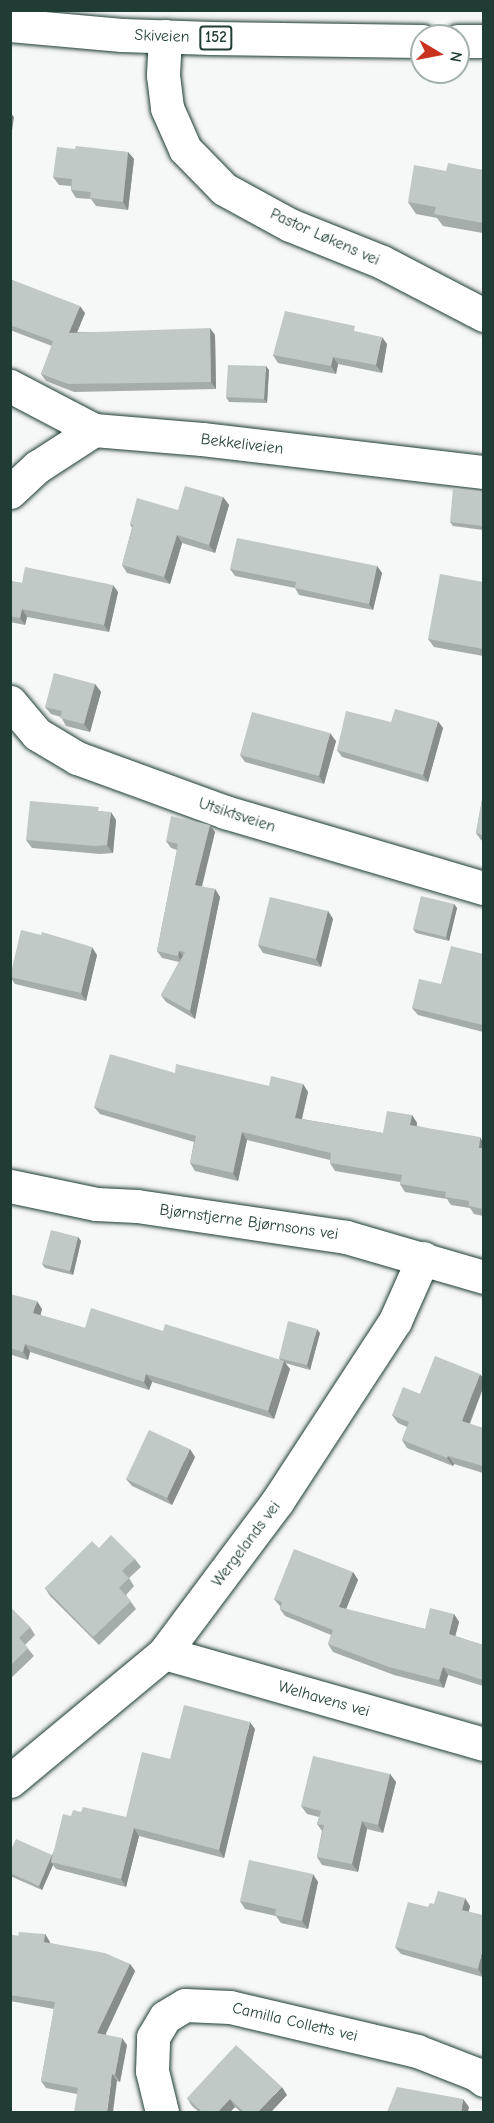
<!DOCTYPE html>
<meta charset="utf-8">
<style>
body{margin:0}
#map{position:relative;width:494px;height:2123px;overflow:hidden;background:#f6f7f7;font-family:"Comic Neue",sans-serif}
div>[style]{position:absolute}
.roads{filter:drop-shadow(0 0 2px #1f3d34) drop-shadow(0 0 2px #1f3d34)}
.minor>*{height:33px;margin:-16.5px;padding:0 16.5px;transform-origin:16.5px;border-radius:16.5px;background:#fff}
.primary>*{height:33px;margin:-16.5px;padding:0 16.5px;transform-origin:16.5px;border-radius:16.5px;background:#fff}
.wall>*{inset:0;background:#a5adaa}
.shaded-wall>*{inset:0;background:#868d8b}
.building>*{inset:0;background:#c0c9c6}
span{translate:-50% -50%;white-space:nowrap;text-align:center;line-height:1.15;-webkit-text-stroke:6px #fff;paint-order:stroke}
.shield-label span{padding:2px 4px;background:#fff;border:2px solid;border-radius:4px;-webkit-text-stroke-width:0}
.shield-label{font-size:15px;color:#1f3d34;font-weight:700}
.street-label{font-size:16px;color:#1f3d34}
.frame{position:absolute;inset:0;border:12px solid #1f3d34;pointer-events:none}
.north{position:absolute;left:410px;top:24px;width:60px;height:60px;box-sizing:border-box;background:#fff;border:2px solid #a5b1ae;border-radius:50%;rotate:100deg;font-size:16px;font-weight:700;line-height:24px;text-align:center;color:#1f3d34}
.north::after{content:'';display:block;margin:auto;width:21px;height:27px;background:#c8321e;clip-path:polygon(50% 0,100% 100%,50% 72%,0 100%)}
</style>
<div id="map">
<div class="roads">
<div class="minor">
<i style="left:165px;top:36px;width:39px;rotate:93deg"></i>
<i style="left:163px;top:75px;width:33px;rotate:83deg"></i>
<i style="left:167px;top:108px;width:45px;rotate:66.3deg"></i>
<i style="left:185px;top:149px;width:56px;rotate:45.7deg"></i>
<i style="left:224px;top:189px;width:75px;rotate:28.6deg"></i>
<i style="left:290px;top:225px;width:99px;rotate:21.9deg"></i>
<i style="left:382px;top:262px;width:115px;rotate:27.5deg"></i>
<i style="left:10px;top:386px;width:95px;rotate:27.6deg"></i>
<i style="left:94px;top:430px;width:108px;rotate:4.8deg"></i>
<i style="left:202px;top:439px;width:284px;rotate:6.7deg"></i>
<i style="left:10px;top:492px;width:37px;rotate:-43deg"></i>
<i style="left:37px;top:467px;width:68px;rotate:-33deg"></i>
<i style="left:10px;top:702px;width:42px;rotate:49.8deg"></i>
<i style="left:37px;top:734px;width:47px;rotate:31deg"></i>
<i style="left:77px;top:758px;width:158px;rotate:20deg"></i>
<i style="left:225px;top:812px;width:270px;rotate:16.4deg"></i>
<i style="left:10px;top:1186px;width:88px;rotate:11.8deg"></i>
<i style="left:96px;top:1204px;width:41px;rotate:2.8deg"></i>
<i style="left:137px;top:1206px;width:211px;rotate:8.4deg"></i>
<i style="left:346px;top:1237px;width:144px;rotate:16.2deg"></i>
<i style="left:164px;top:1653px;width:333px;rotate:15.9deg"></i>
<i style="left:10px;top:1781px;width:200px;rotate:-39.7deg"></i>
<i style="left:164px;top:1653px;width:189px;rotate:-53.2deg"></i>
<i style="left:277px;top:1502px;width:216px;rotate:-56.9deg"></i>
<i style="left:395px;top:1321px;width:69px;rotate:-66deg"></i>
<i style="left:162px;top:2112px;width:42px;rotate:-103.7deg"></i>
<i style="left:152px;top:2071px;width:34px;rotate:-88deg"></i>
<i style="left:153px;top:2037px;width:23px;rotate:-59deg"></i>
<i style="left:165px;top:2017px;width:23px;rotate:-31deg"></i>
<i style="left:185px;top:2005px;width:45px;rotate:2.5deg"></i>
<i style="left:230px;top:2007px;width:192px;rotate:13.2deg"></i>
<i style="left:417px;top:2051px;width:63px;rotate:21.3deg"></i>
<i style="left:476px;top:2074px;width:10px;rotate:37deg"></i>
</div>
<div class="primary">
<i style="left:10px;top:25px;width:112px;rotate:5.1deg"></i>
<i style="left:122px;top:35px;width:89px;rotate:1.9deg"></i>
<i style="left:211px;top:38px;width:211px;rotate:0.8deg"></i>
<i style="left:458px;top:41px;width:26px"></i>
</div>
</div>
<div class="wall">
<i style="clip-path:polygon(75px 149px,128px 152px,134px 159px,128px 210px,96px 206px,91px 199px,76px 198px,71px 190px,71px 186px,59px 185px,53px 177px)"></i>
<i style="clip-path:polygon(483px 170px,483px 233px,443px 226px,437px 218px,416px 214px,408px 202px,446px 171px)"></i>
<i style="clip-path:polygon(10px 279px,85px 313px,77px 332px,215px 335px,216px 389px,74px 392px,46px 381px,41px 374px,52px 346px,10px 330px)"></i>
<i style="clip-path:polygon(359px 332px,387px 344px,382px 373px,338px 364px,336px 374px,278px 363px,273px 355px)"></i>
<i style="clip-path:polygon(269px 370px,267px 403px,229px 402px,226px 397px)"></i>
<i style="clip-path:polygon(483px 492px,483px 530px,453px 526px,450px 522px)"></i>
<i style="clip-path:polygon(223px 497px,229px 505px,215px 553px,182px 543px,170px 584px,127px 573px,122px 565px,132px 528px,130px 524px)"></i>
<i style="clip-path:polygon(377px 566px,382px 573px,373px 610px,299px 595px,295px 588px,235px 576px,230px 569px)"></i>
<i style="clip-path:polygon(10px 581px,22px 583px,118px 592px,109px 632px,27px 617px,25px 625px,10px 622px)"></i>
<i style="clip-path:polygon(483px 582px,483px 656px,434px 647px,428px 639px)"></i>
<i style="clip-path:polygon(95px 684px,101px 692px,90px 732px,66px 726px,61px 717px,51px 714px,45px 707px)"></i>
<i style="clip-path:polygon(391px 722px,443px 728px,428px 782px,342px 757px,337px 750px)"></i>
<i style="clip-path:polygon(336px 741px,324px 784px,245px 762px,240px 755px)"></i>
<i style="clip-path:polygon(483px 794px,483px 841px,481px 840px,476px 833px)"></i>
<i style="clip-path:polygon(102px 811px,116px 820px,113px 853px,100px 854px,32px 848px,26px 840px)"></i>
<i style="clip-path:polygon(210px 825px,215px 832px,202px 887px,215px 889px,220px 897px,195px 1019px,166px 1002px,161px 995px,179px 962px,162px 958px,157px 951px,177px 850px,171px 848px,166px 841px)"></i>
<i style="clip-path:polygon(454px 904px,457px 908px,449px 941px,416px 933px,413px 929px)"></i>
<i style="clip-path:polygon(328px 911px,333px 919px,321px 967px,263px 953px,258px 945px)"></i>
<i style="clip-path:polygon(483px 954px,483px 1032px,418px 1015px,412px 1008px,441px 984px)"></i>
<i style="clip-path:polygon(97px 955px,86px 1001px,15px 984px,10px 977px,10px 974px)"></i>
<i style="clip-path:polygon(175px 1073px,269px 1086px,303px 1084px,308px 1092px,302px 1119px,383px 1133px,412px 1115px,417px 1123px,417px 1126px,483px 1142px,483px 1216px,474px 1214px,470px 1208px,451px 1205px,447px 1199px,405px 1192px,400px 1184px,400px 1182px,335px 1171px,330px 1163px,330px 1160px,247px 1140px,238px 1181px,195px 1171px,190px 1163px,194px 1142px,100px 1114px,94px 1107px)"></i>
<i style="clip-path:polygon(78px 1237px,81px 1241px,73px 1275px,45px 1268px,42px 1264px)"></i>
<i style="clip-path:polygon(10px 1294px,42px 1309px,40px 1315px,85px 1328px,163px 1331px,280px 1360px,279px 1358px,320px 1333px,310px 1370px,285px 1363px,290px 1369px,274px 1419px,152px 1382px,149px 1390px,30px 1352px,28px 1360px,12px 1355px,10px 1361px)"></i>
<i style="clip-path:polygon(483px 1388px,470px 1424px,483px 1428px,483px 1473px,454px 1464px,453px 1466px,407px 1448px,402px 1440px,407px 1427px,398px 1423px,392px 1415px,420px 1394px)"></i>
<i style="clip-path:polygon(195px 1457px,172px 1505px,132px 1486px,126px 1479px)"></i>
<i style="clip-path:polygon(99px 1548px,135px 1559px,141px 1567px,129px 1578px,134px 1586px,126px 1595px,136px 1609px,99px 1645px,50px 1596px,45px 1588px)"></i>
<i style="clip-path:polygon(353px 1572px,358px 1580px,346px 1609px,425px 1629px,454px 1614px,459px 1622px,455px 1636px,483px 1645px,483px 1686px,448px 1675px,444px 1688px,394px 1675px,333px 1652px,328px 1644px,331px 1635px,285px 1616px,280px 1609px,280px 1606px,274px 1599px)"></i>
<i style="clip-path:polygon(10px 1607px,30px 1627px,35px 1635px,25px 1645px,34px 1656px,10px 1679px)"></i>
<i style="clip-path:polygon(255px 1729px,224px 1858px,139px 1836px,126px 1887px,56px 1869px,53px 1865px,42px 1890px,10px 1876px,10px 1852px,52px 1855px,71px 1816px,81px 1812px,126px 1817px,170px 1759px)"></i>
<i style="clip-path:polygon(390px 1774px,396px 1782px,383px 1833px,367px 1829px,358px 1872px,322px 1865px,317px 1857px,322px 1831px,317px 1824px,319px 1817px,307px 1814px,301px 1806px)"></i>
<i style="clip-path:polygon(318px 1882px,308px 1929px,281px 1923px,276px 1916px,245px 1909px,240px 1901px)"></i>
<i style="clip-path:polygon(434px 1904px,470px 1906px,469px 1911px,483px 1977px,401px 1954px,395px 1947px,428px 1907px)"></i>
<i style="clip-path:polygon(45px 1934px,50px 1943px,130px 1964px,135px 1971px,105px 2034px,127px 2045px,120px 2082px,117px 2081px,77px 2094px,46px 2088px,41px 2081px,54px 2009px,10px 2001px,10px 1935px,18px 1936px)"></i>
<i style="clip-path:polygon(287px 2095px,271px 2112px,241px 2112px,235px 2107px,230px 2112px,199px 2112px,192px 2106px,187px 2098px)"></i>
</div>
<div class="shaded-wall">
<i style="clip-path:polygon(10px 112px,14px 117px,10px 144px)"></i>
<i style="clip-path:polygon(128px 152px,134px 159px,128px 210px,123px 202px)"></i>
<i style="clip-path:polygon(80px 306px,85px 313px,74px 340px,69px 333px)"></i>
<i style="clip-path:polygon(210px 328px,215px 335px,216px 389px,211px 382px)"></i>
<i style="clip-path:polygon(382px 337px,387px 344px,382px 373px,376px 365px)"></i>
<i style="clip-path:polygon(333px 357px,338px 364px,336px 374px,331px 366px)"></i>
<i style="clip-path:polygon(266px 366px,269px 370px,267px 403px,264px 399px)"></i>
<i style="clip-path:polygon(223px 497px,229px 505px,215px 553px,209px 545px)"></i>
<i style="clip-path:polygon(177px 535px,182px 543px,170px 584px,164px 577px)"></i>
<i style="clip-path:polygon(377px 566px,382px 573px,373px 610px,369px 604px)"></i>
<i style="clip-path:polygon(113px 585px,118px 592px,109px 632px,104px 625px)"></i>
<i style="clip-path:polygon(22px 609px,27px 617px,25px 625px,20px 618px)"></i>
<i style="clip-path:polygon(95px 684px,101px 692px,90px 732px,84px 724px)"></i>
<i style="clip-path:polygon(438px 721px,443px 728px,428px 782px,423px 775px)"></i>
<i style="clip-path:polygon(330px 733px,336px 741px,324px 784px,319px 776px)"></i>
<i style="clip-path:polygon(111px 812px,116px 820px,113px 853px,107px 845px)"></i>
<i style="clip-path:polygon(210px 825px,215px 832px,200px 893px,195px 885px)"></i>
<i style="clip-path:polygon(215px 889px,220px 897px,195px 1019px,190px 1011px)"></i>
<i style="clip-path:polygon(454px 904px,457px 908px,449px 941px,446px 937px)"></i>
<i style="clip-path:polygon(328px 911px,333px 919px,321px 967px,316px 959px)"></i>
<i style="clip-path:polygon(92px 947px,97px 955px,86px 1001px,81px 993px)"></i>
<i style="clip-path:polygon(179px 951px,185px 958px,183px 963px,178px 956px)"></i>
<i style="clip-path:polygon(303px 1084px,308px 1092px,300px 1126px,295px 1118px)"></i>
<i style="clip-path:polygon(412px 1115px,417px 1123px,415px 1133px,410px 1125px)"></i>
<i style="clip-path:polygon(242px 1132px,247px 1140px,238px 1181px,233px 1173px)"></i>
<i style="clip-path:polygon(480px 1137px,483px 1142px,483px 1155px,479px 1148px)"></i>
<i style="clip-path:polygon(78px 1237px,81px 1241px,73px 1275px,70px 1271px)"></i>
<i style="clip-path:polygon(37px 1301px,42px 1309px,39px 1321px,33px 1313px)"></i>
<i style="clip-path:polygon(317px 1329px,320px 1333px,310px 1370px,307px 1365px)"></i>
<i style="clip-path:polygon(25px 1344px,30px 1352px,28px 1360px,23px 1352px)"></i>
<i style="clip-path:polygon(284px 1361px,290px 1369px,274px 1419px,268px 1411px)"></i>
<i style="clip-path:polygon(146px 1374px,152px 1382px,149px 1390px,144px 1382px)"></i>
<i style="clip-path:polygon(480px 1374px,483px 1378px,483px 1388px,467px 1429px,462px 1421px)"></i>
<i style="clip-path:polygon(190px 1449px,195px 1457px,172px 1505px,167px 1498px)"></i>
<i style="clip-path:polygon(448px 1456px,454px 1464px,453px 1466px,447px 1458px)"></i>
<i style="clip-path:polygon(353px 1572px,358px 1580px,344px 1614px,339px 1607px)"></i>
<i style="clip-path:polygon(454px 1614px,459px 1622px,454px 1641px,449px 1634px)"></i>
<i style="clip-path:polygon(443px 1667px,448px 1675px,444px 1688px,439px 1680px)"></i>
<i style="clip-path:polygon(250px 1722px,255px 1729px,224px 1858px,219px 1850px)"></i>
<i style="clip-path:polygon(390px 1774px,396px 1782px,383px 1833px,378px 1825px)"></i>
<i style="clip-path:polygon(362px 1821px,367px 1829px,358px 1872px,352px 1864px)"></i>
<i style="clip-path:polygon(134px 1828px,139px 1836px,126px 1887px,121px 1879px)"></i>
<i style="clip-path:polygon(52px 1855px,51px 1862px,53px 1865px,42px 1890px,39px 1886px)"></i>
<i style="clip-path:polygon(313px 1874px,318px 1882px,308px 1929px,302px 1921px)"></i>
<i style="clip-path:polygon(465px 1898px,470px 1906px,467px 1918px,462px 1910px)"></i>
<i style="clip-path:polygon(45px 1934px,50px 1942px,49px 1949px,44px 1942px)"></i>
<i style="clip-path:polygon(483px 1947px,483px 1977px,478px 1969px)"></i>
<i style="clip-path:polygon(130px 1964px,135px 1971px,103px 2040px,97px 2033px)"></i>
<i style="clip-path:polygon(122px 2038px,127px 2045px,120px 2082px,115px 2075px)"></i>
<i style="clip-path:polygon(112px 2074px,117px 2081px,113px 2112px,107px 2112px)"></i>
<i style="clip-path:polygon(282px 2087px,287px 2095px,271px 2112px,258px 2112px)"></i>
<i style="clip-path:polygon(230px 2099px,235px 2107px,230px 2112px,218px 2112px)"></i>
<i style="clip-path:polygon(463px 2099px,469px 2107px,468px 2112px,461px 2112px)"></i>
</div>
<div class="building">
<i style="clip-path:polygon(76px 146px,128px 152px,123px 202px,90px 198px,91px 192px,71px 190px,72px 179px,53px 177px,57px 147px,75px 149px)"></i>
<i style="clip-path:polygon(448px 163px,483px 170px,483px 223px,434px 214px,436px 207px,408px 202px,414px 165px,446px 171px)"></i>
<i style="clip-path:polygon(10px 279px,80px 306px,69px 333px,210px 328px,211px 382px,68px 384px,41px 374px,53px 341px,10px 325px)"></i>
<i style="clip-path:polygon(285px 311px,355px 326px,354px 331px,382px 337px,376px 365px,333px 357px,331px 366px,273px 355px)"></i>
<i style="clip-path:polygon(228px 365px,266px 366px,264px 399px,226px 397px)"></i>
<i style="clip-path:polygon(185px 486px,223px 497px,209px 545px,177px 535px,164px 577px,122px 565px,133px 525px,130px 524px,137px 498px,178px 510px)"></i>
<i style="clip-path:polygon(453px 488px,483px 492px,483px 526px,450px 522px)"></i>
<i style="clip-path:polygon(237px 538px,377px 566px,369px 604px,295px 588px,296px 582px,230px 569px)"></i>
<i style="clip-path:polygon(25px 567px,113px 585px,104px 625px,22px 609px,20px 618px,10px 616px,10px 581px,22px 583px)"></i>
<i style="clip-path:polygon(440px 574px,483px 582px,483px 649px,428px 639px)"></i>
<i style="clip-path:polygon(54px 673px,95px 684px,84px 724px,60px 718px,62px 711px,45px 707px)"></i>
<i style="clip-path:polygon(395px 709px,438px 721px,423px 775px,337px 750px,346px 711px,391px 722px)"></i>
<i style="clip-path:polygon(252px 712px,330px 733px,319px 776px,240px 755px)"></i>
<i style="clip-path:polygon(483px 794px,483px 835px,476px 833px)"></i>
<i style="clip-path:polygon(30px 801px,99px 807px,98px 811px,111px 812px,107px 845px,95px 846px,26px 840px)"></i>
<i style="clip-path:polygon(171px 816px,210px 825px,195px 885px,215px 889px,190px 1011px,161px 995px,185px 952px,179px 951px,178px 956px,157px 951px,178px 844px,166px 841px)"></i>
<i style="clip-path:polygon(421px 896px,454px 904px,446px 937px,413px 929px)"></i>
<i style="clip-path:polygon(270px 897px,328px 911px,316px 959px,258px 945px)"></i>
<i style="clip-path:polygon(21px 930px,41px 935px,42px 932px,92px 947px,81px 993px,10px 977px)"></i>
<i style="clip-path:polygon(451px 946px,483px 954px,483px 1025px,412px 1008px,419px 979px,441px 984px)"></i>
<i style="clip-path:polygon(110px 1054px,175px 1073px,176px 1064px,269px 1086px,271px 1076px,303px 1084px,295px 1118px,383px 1133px,387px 1111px,412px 1115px,410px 1125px,480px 1137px,479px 1148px,483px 1148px,483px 1209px,469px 1206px,469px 1201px,445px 1197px,446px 1192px,400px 1184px,402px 1175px,330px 1163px,331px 1153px,242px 1132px,233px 1173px,190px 1163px,196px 1136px,94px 1107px)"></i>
<i style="clip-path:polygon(51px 1230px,78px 1237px,70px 1271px,42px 1264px)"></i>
<i style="clip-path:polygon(10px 1294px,37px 1301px,33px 1313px,85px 1328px,91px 1308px,163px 1331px,165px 1324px,284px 1361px,268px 1411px,146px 1374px,144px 1382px,25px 1344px,23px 1352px,10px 1348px)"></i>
<i style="clip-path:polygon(288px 1321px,317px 1329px,307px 1365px,279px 1358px)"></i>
<i style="clip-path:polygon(435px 1356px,480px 1374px,462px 1421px,483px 1428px,483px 1466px,448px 1456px,447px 1458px,402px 1440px,409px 1422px,392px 1415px,403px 1387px,420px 1394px)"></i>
<i style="clip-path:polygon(149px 1430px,190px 1449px,167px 1498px,126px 1479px)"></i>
<i style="clip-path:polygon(111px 1535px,135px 1559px,122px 1571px,129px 1578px,119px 1588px,131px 1601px,93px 1637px,45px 1588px,92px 1541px,99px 1548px)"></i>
<i style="clip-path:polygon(294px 1549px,353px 1572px,339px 1607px,425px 1629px,430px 1608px,454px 1614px,449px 1634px,483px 1645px,483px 1680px,443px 1667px,439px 1680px,389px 1667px,328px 1644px,333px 1630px,280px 1609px,282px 1602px,274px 1599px)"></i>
<i style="clip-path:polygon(10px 1607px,30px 1627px,19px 1638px,28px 1648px,10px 1666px)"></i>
<i style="clip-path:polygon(184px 1705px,250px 1722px,219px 1850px,134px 1828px,121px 1879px,51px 1862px,63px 1814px,71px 1816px,73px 1810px,81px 1812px,83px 1807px,126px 1817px,142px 1752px,170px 1759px)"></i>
<i style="clip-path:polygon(313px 1756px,390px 1774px,378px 1825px,362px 1821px,352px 1864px,317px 1857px,324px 1825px,317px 1824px,321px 1811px,301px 1806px)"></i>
<i style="clip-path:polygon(16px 1839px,52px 1855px,39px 1886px,10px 1873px,10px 1852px)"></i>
<i style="clip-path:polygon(249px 1860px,313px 1874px,302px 1921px,275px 1915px,276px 1909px,240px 1901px)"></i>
<i style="clip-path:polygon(438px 1891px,465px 1898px,462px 1910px,483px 1915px,483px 1947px,478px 1969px,395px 1947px,408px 1902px,428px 1907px,430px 1903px,434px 1904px)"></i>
<i style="clip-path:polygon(19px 1932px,45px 1934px,44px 1942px,105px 1953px,130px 1964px,97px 2033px,122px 2038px,115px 2075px,112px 2074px,107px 2112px,74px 2112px,78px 2088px,41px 2081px,55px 2002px,10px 1995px,10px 1935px,18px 1936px)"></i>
<i style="clip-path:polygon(236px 2045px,282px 2087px,258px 2112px,244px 2112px,230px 2099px,218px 2112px,202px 2112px,187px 2098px)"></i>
<i style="clip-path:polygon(397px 2087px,463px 2099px,461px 2112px,387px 2112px)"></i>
</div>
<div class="shield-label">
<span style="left:216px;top:38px">152</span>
</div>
<div class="street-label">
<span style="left:162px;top:36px;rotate:2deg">Skiveien</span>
<span style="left:325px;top:237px;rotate:24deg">Pastor Løkens vei</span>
<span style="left:242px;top:444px;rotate:7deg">Bekkeliveien</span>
<span style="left:237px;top:815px;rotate:18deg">Utsiktsveien</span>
<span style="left:249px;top:1222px;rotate:8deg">Bjørnstjerne Bjørnsons vei</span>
<span style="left:246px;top:1544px;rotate:-53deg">Wergelands vei</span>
<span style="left:324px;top:1699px;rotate:16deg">Welhavens vei</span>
<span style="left:295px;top:2022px;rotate:13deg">Camilla Colletts vei</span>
</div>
<div class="frame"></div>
<div class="north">N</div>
</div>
